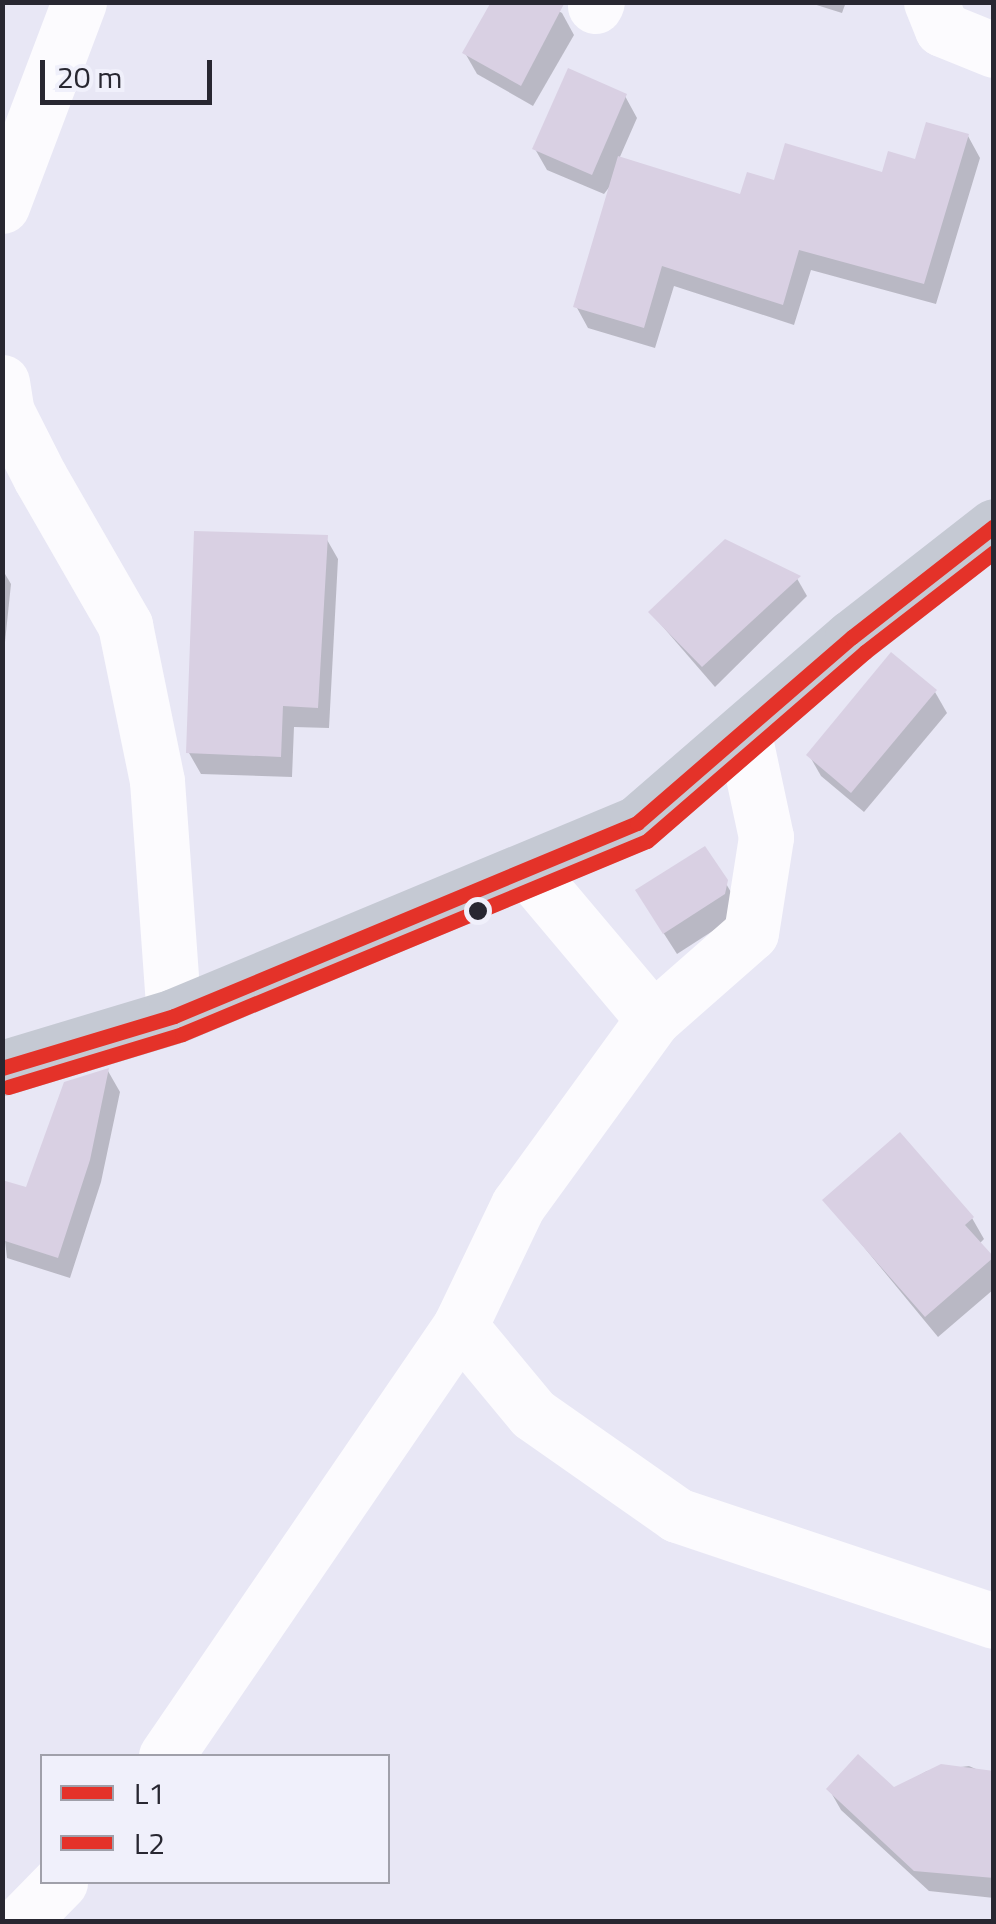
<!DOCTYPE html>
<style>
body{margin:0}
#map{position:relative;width:996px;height:1924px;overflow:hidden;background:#e8e7f5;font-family:"Titillium Web",sans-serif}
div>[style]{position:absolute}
.shadow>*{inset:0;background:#0003}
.building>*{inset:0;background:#d9d0e3}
.minor>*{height:55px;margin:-27.5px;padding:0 27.5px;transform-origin:27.5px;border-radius:27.5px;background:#fcfbfe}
.trunk>*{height:55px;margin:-27.5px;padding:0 27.5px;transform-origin:27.5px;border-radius:27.5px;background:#c5c9d3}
.bus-1>*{height:15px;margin:-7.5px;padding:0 7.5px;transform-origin:7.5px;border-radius:7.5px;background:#e43229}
.bus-2>*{height:15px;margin:-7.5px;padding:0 7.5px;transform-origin:7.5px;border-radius:7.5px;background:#e43229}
.dots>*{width:28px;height:28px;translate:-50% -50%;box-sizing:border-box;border:5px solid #f0f0fb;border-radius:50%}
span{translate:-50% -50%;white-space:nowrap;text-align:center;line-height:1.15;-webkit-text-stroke:8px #f0f0fb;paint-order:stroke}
.frame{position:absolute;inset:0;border:5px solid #282731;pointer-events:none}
.legend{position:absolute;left:40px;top:1754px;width:350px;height:130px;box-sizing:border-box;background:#f0f0fb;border:2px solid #a0a0aa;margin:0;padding:12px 18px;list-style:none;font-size:30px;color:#282731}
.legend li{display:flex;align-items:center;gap:20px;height:50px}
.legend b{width:50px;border:2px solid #a0a0aa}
.scale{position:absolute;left:40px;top:60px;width:172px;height:45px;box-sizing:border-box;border:5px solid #282731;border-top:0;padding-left:12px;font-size:30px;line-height:35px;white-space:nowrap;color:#282731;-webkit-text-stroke:8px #f0f0fb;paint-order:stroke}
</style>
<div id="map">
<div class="shadow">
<i style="clip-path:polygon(543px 2px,562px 13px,574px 35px,533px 106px,477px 74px,465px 53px)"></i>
<i style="clip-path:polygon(807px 2px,846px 2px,842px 13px)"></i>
<i style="clip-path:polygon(625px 96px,637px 118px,619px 159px,742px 197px,776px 184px,883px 175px,968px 136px,980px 158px,936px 304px,811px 270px,794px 325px,674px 286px,655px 348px,588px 328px,576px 306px,613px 182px,604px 194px,547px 170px,535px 149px)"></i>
<i style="clip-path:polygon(326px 538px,338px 559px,329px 728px,294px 727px,292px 777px,201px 774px,189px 753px)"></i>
<i style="clip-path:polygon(2px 569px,11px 584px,2px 671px)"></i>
<i style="clip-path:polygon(795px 575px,807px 596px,715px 687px,651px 613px)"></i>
<i style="clip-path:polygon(935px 692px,947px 713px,864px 812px,821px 776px,809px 755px)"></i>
<i style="clip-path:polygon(725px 882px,738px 904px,736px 916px,677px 954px,650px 912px)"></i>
<i style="clip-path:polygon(108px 1071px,120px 1092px,101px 1182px,70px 1278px,7px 1258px,2px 1213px,27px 1190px)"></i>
<i style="clip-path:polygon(825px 1200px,972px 1218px,984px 1239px,979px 1244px,994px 1262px,994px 1289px,938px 1337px)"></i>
<i style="clip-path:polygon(969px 1766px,994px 1777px,994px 1898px,929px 1891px,841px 1810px,829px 1789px,893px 1790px,927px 1771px)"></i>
</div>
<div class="building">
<i style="clip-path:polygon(491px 2px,565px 2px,521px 86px,462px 53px)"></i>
<i style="clip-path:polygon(568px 68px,627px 94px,592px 175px,532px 149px)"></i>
<i style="clip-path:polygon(926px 122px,969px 134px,924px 284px,799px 250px,783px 305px,662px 266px,644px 328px,573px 307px,618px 156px,740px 194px,747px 172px,774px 180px,785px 143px,882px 172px,888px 151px,915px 159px)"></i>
<i style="clip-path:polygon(194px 531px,328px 535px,318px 708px,283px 706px,281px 757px,186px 753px)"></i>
<i style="clip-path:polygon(725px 539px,801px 576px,702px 667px,648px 612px)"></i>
<i style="clip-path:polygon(891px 652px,937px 690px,851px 793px,806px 755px)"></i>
<i style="clip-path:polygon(705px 846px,728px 880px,725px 894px,663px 934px,635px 890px)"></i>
<i style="clip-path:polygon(109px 1068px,90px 1160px,58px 1258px,2px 1240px,2px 1180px,26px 1187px,64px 1082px)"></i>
<i style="clip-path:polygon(900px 1132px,974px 1217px,965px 1225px,994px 1257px,925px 1317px,822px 1200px)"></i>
<i style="clip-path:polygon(858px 1754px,894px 1787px,941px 1764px,994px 1771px,994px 1878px,914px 1871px,826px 1789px)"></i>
</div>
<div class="minor">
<i style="left:931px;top:2px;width:29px;rotate:68deg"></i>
<i style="left:942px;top:29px;width:56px;rotate:22deg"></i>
<i style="left:595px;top:6px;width:4px;rotate:-63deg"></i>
<i style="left:2px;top:206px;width:218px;rotate:-69.3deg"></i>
<i style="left:2px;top:382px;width:30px;rotate:81deg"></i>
<i style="left:7px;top:412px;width:73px;rotate:63.1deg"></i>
<i style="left:40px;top:477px;width:171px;rotate:60.1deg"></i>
<i style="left:125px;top:625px;width:159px;rotate:78.4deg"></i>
<i style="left:157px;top:781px;width:236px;rotate:85.9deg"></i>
<i style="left:653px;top:1019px;width:130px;rotate:-41.3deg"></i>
<i style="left:751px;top:933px;width:97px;rotate:-81.1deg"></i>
<i style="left:766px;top:837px;width:105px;rotate:-102.1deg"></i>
<i style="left:460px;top:1326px;width:114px;rotate:50.3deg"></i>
<i style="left:533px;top:1414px;width:176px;rotate:35deg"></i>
<i style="left:677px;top:1515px;width:334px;rotate:18.5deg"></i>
<i style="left:166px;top:1756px;width:521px;rotate:-55.64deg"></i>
<i style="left:460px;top:1326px;width:134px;rotate:-64.4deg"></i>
<i style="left:518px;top:1205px;width:230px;rotate:-54deg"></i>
<i style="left:653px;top:1019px;width:191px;rotate:-130.1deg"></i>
<i style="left:21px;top:1922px;width:56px;rotate:-45.7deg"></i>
</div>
<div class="trunk">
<i style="left:2px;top:1068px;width:180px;rotate:-16.8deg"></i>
<i style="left:174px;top:1016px;width:502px;rotate:-22.63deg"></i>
<i style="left:637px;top:823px;width:284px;rotate:-40.9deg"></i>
<i style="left:852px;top:637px;width:180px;rotate:-38deg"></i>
</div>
<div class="bus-1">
<i style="left:2px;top:1068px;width:180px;rotate:-16.8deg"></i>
<i style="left:174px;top:1016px;width:502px;rotate:-22.63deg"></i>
<i style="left:637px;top:823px;width:284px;rotate:-40.9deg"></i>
<i style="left:852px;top:637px;width:180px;rotate:-38deg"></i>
</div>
<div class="bus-2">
<i style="left:8px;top:1087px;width:182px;rotate:-16.9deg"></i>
<i style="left:182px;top:1034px;width:503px;rotate:-22.54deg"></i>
<i style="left:647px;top:841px;width:289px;rotate:-40.9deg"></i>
<i style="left:865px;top:652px;width:163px;rotate:-37.8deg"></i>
</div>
<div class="dots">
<i style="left:478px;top:911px;background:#282731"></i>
</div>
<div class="frame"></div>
<ul class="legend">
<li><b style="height:12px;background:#e43229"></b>L1</li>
<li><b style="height:12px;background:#e43229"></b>L2</li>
</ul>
<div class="scale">20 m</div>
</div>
